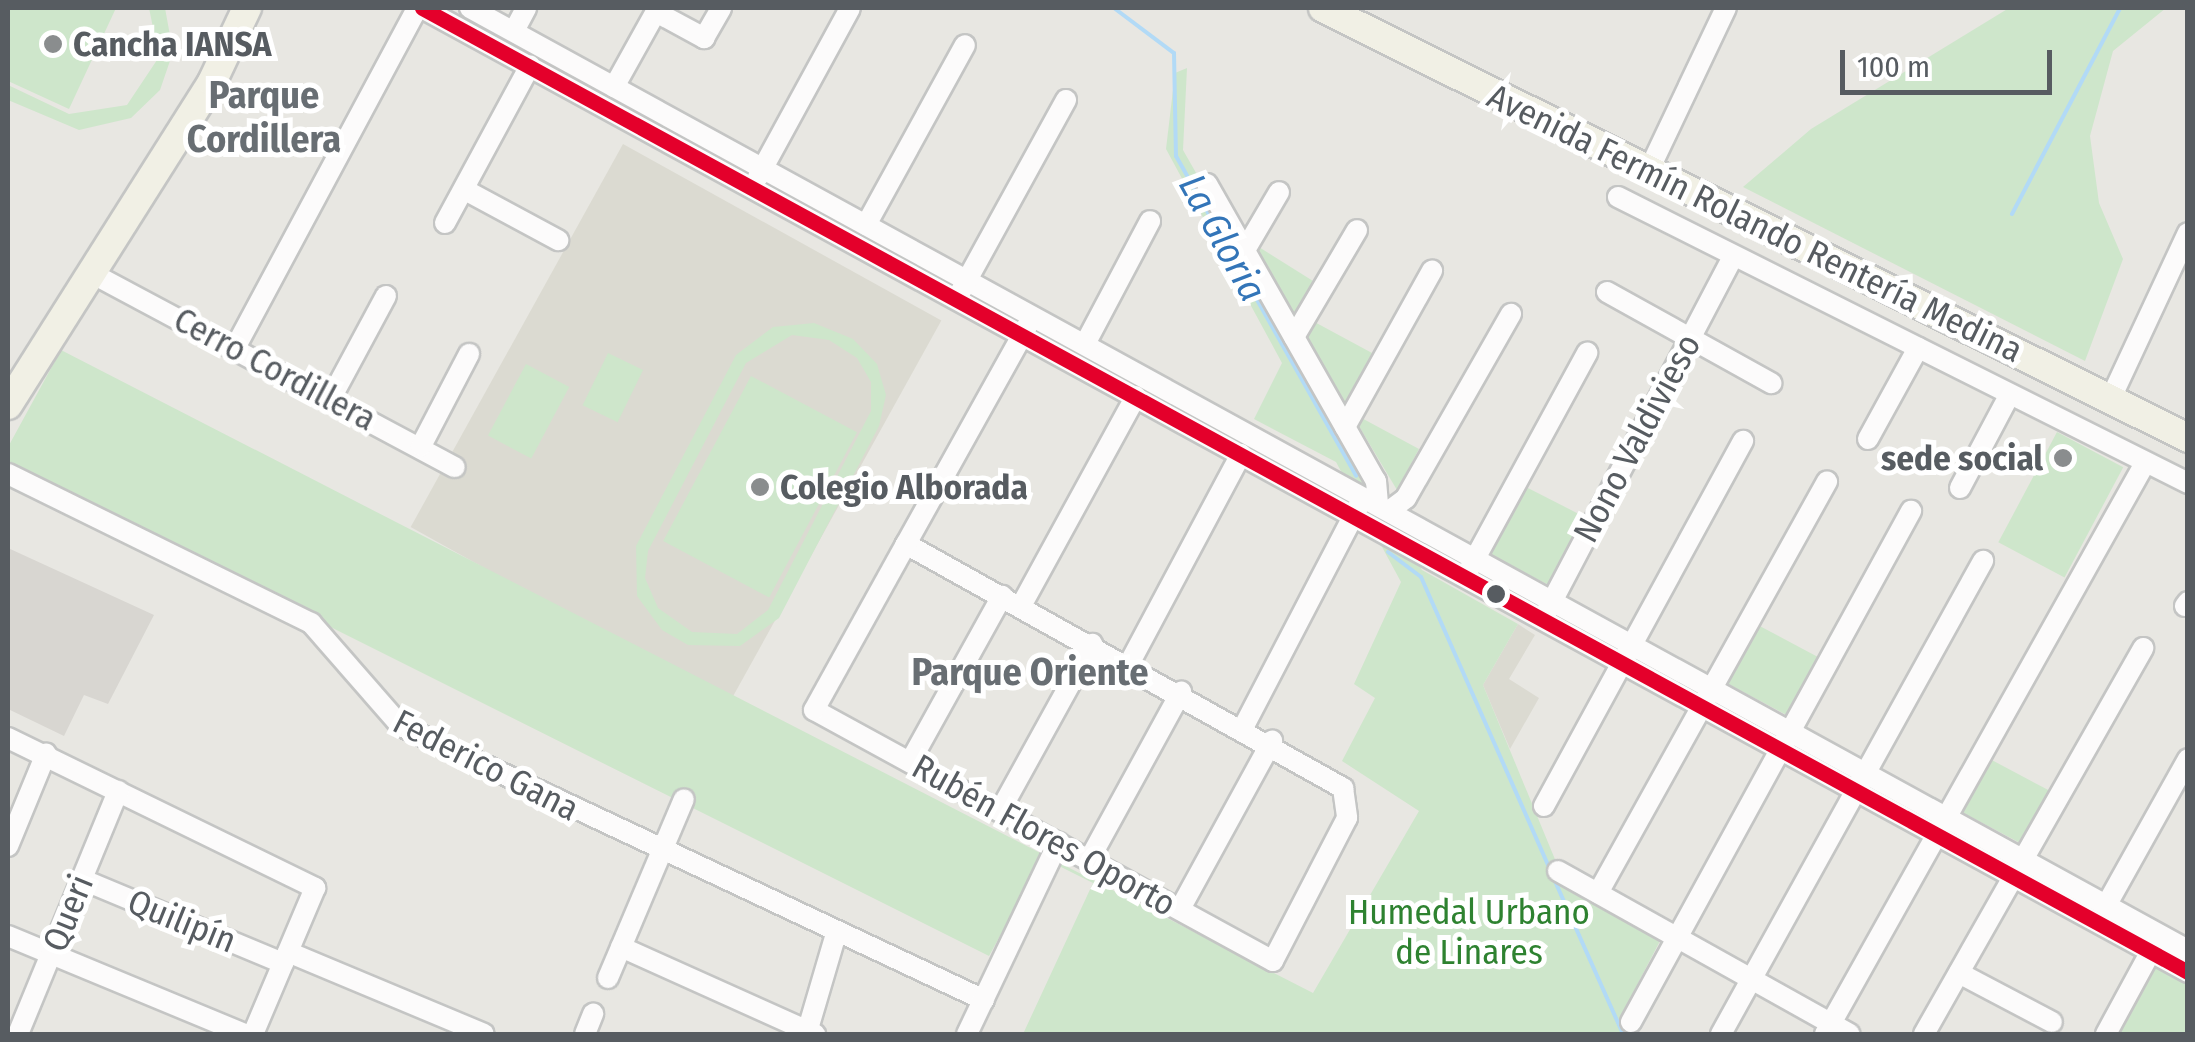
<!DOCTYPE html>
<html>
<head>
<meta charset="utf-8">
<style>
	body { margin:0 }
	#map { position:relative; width:2195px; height:1042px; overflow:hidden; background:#e8e7e2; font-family:"Fira Sans Condensed",sans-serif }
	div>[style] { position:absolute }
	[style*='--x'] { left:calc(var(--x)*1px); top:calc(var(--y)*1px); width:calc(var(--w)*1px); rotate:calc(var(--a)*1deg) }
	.industrial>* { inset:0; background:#d8d6d1 }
	.education>* { inset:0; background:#dbdad1; transform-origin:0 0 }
	.green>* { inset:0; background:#cee6cb; transform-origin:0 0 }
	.stream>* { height:4px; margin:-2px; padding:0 2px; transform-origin:2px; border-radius:2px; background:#b2daf6 }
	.roads { filter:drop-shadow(2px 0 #c4c5c4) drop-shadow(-2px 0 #c4c5c4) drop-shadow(0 2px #c4c5c4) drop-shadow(0 -2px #c4c5c4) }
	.minor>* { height:20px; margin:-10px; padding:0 10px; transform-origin:10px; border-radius:10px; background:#fcfbfb }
	.major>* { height:28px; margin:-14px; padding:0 14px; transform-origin:14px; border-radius:14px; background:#f1f0e5 }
	.bus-1>* { height:15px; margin:-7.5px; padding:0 7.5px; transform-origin:7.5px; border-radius:7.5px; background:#e4002b }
	.dots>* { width:28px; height:28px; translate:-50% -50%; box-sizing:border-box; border:5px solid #fff; border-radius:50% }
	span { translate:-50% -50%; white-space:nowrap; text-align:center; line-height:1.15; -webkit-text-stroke:10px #fff; paint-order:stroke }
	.poi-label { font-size:35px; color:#575c61; font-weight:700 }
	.left { translate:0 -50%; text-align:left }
	.right { translate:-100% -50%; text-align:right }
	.street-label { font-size:35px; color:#575c61 }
	.park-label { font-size:35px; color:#2e8230 }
	.neighbourhood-label { font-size:38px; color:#686e73; font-weight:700 }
	.water-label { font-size:38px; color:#3375b8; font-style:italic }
	.frame { position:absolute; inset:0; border:10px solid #575c61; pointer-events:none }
	.scale { position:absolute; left:1840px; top:50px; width:212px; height:45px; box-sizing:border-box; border:5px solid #575c61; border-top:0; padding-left:12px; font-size:30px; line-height:35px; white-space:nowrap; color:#575c61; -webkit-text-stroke:8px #fff; paint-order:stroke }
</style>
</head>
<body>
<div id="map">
	<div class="industrial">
		<div style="clip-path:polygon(8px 548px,154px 615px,108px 704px,84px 695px,64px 736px,8px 709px)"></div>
	</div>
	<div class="education">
		<div style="left:623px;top:144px;width:364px;height:438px;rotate:29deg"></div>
		<div style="clip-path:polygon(1518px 624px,1535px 635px,1509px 679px,1539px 698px,1510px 749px,1483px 685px)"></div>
	</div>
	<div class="green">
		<div style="clip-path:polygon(8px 8px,116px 8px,69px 109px,8px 81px)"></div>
		<div style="clip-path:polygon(149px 8px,165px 8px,173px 52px,160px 90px,131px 118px,79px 130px,8px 100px,8px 85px,69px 114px,127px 105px,159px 57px)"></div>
		<div style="clip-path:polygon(2009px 8px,2166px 8px,2113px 51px,2090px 136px,2099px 203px,2123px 259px,2085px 361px,1743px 187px,1811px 129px)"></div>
		<div style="clip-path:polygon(1187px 68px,1183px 150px,1422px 570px,1518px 624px,1483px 685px,1566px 886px,1661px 939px,1623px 1012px,1633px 1034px,1023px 1034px,1093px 883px,1043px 858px,989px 956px,8px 466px,8px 447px,61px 350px,1313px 993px,1419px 811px,1342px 761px,1375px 698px,1354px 684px,1401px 582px,1336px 462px,1254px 419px,1282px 363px,1166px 149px,1175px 73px)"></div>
		<div style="clip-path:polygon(1254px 244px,1313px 281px,1290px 321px,1251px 250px)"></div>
		<div style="clip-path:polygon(1309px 319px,1372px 353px,1345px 403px,1303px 331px)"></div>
		<div style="clip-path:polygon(evenodd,814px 323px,853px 339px,877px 364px,886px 395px,879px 426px,779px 618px,740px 646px,688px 645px,662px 630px,637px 596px,636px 546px,736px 355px,773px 327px,814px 323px,792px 335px,829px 340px,857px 358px,871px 382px,871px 411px,768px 610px,737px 634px,692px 632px,658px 608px,645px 578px,648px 551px,746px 363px,792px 335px)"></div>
		<div style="left:608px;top:353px;width:39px;height:58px;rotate:26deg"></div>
		<div style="left:526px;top:364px;width:49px;height:81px;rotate:28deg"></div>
		<div style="left:751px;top:376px;width:120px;height:187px;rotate:28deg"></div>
		<div style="clip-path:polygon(1356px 415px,1419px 449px,1397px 490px,1354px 418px)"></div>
		<div style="left:2057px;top:432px;width:75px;height:125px;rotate:28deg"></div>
		<div style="left:1520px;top:484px;width:72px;height:77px;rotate:27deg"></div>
		<div style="left:1754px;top:623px;width:74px;height:66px;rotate:28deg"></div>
		<div style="left:1988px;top:758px;width:71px;height:60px;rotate:28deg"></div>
		<div style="clip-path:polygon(2149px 963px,2187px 984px,2187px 1034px,2109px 1034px)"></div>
	</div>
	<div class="stream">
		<div style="--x:1114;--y:8;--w:75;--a:36.9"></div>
		<div style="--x:1174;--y:53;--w:103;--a:88.9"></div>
		<div style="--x:1176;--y:156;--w:367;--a:60.6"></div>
		<div style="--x:2012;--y:214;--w:233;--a:-62.3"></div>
		<div style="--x:1388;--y:552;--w:41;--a:37.1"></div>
		<div style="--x:1421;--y:577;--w:320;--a:66.2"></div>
		<div style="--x:1554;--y:879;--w:170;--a:66"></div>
	</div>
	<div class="roads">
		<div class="minor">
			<div style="--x:422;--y:8;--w:2012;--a:28.63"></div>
			<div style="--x:470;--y:8;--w:1959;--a:28.74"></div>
			<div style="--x:656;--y:12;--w:55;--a:28.4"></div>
			<div style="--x:704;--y:38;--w:34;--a:-60"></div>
			<div style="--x:514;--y:31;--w:26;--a:-62"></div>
			<div style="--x:614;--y:87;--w:90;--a:-60.9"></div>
			<div style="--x:1649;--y:170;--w:179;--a:-64.6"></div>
			<div style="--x:758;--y:177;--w:192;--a:-61.4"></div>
			<div style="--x:1207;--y:184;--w:342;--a:60.4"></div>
			<div style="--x:1376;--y:481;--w:24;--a:85"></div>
			<div style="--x:465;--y:190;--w:106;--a:28.3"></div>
			<div style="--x:1618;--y:197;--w:638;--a:26.65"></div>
			<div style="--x:445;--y:223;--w:179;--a:-61.6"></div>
			<div style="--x:866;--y:225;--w:205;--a:-61.2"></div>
			<div style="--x:1245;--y:250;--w:67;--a:-59.6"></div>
			<div style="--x:93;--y:274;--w:410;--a:28.1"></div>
			<div style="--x:961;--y:291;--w:218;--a:-61.2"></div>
			<div style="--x:1607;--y:292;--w:188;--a:29"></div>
			<div style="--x:1294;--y:337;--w:124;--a:-59.5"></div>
			<div style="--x:1085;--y:344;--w:139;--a:-62.1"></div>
			<div style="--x:235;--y:348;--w:386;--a:-61.8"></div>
			<div style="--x:330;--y:400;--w:118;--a:-61.7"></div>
			<div style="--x:2110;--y:400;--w:184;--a:-65"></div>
			<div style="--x:1345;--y:427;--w:179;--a:-60.9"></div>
			<div style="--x:1868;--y:439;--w:104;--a:-61.2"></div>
			<div style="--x:421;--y:446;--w:104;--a:-62.4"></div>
			<div style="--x:8;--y:474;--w:338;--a:26.2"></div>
			<div style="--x:311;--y:623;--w:137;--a:48.9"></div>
			<div style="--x:401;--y:726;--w:644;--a:25.17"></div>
			<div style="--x:1960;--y:488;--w:104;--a:-62"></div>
			<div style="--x:1389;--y:511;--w:21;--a:-37"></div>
			<div style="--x:1406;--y:498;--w:212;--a:-60.3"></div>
			<div style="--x:906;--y:544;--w:501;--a:29.18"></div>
			<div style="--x:1343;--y:788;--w:30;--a:82"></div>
			<div style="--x:1347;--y:818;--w:161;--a:117.4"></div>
			<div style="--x:1273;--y:961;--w:523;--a:-151.33"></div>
			<div style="--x:814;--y:710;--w:190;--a:-61"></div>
			<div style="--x:906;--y:544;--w:240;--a:-60.9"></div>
			<div style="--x:1023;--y:334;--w:9;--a:-63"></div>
			<div style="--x:1471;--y:566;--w:243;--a:-61.4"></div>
			<div style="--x:1021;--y:606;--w:239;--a:-61.3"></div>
			<div style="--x:2185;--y:606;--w:5;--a:-53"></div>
			<div style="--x:1547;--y:611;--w:398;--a:-62.3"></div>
			<div style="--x:1129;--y:664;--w:238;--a:-61.9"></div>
			<div style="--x:1244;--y:726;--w:251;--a:-62.5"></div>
			<div style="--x:8;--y:738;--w:342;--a:26"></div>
			<div style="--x:315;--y:888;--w:159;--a:113"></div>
			<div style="--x:910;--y:762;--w:190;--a:-61"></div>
			<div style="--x:1544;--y:806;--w:416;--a:-61.4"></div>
			<div style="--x:1000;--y:811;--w:191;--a:-61.1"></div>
			<div style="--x:8;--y:846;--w:100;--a:-67.6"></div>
			<div style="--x:1089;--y:860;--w:192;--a:-61.3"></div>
			<div style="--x:1558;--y:871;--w:334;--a:29.2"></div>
			<div style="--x:81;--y:879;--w:219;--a:22.6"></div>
			<div style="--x:1598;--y:893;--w:471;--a:-60.9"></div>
			<div style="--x:2107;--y:904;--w:166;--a:-60.8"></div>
			<div style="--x:1180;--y:909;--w:192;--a:-61.3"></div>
			<div style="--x:8;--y:936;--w:256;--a:22.5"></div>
			<div style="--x:621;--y:947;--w:213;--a:24.2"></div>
			<div style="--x:288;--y:952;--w:212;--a:22.7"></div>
			<div style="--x:1959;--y:973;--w:105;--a:27.8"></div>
			<div style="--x:608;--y:978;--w:194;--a:-67"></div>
			<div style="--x:1631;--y:1022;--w:583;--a:-61.28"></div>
			<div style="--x:808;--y:1029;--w:96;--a:-73.6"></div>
			<div style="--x:18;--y:1034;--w:263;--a:-67.6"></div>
			<div style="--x:585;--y:1034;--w:22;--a:-68"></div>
			<div style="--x:967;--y:1034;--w:212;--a:-64.5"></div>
			<div style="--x:1721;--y:1034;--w:541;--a:-61.02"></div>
			<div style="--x:1825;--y:1034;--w:655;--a:-60.73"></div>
			<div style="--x:1924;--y:1034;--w:444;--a:-60.4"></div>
			<div style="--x:2106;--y:1034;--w:107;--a:-61.5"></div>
		</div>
		<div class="major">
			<div style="--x:1323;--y:8;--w:966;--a:26.43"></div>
			<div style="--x:8;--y:405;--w:382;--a:-57.7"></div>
			<div style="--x:212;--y:82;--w:82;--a:-64.7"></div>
		</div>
	</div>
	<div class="bus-1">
		<div style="--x:422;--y:8;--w:2012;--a:28.63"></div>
	</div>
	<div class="dots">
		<div style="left:53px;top:44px;background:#8a8d8e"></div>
		<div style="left:2063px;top:458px;background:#8a8d8e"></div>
		<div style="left:760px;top:487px;background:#8a8d8e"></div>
		<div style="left:1496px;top:594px;background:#575c61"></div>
	</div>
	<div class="poi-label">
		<span class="left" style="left:73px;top:44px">Cancha IANSA</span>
		<span class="right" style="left:2043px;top:458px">sede social</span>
		<span class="left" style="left:780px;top:487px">Colegio Alborada</span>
	</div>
	<div class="street-label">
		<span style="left:1755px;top:223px;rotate:26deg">Avenida Fermín Rolando Rentería Medina</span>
		<span style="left:275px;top:369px;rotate:28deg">Cerro Cordillera</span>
		<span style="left:1637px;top:438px;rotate:-62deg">Nono Valdivieso</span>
		<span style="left:486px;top:765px;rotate:27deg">Federico Gana</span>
		<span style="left:1044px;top:835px;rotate:29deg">Rubén Flores Oporto</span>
		<span style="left:68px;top:913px;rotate:-68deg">Queri</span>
		<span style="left:182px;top:921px;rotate:22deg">Quilipín</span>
	</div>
	<div class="park-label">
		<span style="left:1469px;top:932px">Humedal Urbano<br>de Linares</span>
	</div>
	<div class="neighbourhood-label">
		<span style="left:264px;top:118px">Parque<br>Cordillera</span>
		<span style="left:1030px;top:673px">Parque Oriente</span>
	</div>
	<div class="water-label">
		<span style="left:1222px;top:238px;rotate:61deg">La Gloria</span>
	</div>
	<div class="frame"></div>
	<div class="scale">100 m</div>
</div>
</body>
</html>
